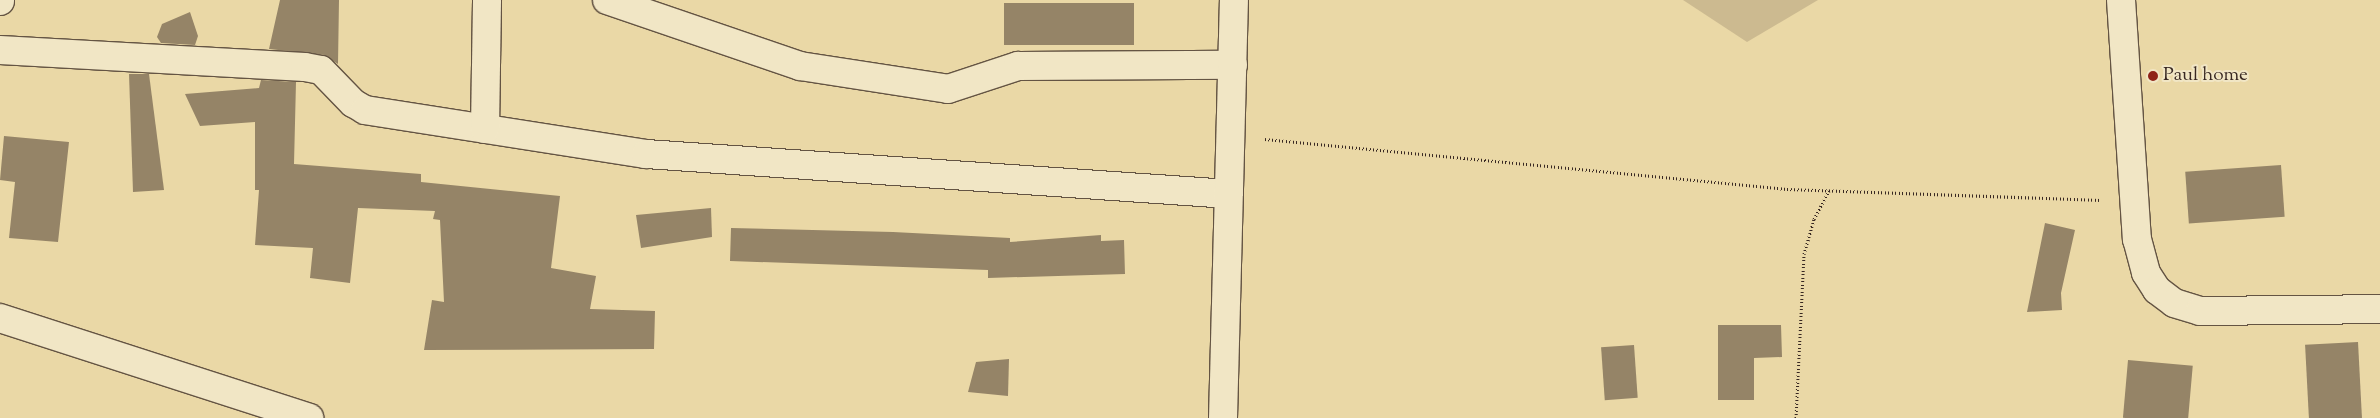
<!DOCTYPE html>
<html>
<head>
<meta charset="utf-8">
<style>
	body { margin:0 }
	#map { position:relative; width:2380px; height:418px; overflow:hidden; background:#ead8a6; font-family:"Sorts Mill Goudy",serif }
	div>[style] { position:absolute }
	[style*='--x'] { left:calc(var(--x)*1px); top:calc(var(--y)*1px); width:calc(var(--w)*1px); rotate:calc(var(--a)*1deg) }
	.green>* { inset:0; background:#ccba90 }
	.building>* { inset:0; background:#958467; transform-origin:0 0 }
	.path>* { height:3px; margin-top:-1.5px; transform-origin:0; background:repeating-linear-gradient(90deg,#382822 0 1px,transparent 0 3.5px) }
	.roads { filter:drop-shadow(1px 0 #645443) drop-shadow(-1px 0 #645443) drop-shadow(0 1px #645443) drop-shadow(0 -1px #645443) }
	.minor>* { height:28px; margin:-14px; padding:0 14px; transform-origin:14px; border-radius:14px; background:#f1e6c5 }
	.dots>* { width:14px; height:14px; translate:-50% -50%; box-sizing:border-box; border:2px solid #f1e6c5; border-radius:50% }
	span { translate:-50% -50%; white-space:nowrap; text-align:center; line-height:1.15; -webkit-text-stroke:4px #f1e6c5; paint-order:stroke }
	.poi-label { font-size:19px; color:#382822 }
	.left { translate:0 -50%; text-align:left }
</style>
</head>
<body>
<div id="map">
	<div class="green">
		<div style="clip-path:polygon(1683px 0,1818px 0,1747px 42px)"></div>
	</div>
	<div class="building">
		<div style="clip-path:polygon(280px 0,339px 0,338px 64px,324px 55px,269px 49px)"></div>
		<div style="left:1004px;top:3px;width:130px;height:42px"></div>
		<div style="clip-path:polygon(190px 12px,198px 36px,195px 45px,161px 43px,157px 37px,162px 24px)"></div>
		<div style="clip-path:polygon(129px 74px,149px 74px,164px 190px,133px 192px)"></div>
		<div style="clip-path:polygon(261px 80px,296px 82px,294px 164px,421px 174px,421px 182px,560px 196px,551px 268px,596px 276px,590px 309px,655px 311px,654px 349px,424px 350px,432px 300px,444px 302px,440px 220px,433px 219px,435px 211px,358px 208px,350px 283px,310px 278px,313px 248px,255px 245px,259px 190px,255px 190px,255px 122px,200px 126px,185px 94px,259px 88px)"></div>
		<div style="clip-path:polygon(4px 136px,69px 142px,58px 242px,9px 238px,15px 182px,0 180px)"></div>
		<div style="left:2281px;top:165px;width:52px;height:96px;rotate:86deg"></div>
		<div style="clip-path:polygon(711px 208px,712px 237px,641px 248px,636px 215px)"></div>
		<div style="clip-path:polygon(2045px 223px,2075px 230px,2061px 293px,2062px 310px,2027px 312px)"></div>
		<div style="clip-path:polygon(731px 228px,893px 232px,1010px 238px,1010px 242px,1101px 235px,1101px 241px,1124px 240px,1125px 274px,988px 278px,988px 270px,730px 261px)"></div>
		<div style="clip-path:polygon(1718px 325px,1781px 325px,1782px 357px,1754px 358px,1754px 400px,1718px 400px)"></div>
		<div style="left:2358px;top:342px;width:76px;height:53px;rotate:87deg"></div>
		<div style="left:1634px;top:345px;width:53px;height:33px;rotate:86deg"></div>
		<div style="clip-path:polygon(1009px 359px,1008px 396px,968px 392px,976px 362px)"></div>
		<div style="left:2128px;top:360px;width:65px;height:58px;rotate:5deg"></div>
	</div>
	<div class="path">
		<div style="--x:1265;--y:139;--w:524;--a:5.47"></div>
		<div style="--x:1787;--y:189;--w:314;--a:2"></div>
		<div style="--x:1796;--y:418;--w:164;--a:-87.2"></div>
		<div style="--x:1804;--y:254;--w:36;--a:-74"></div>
		<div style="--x:1814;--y:219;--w:32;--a:-62"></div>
	</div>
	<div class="roads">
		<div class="minor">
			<div style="--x:607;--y:0;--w:204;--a:18.9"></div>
			<div style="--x:800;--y:66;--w:150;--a:8.8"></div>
			<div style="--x:948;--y:89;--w:74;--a:-18.2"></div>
			<div style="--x:1018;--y:66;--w:215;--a:-0.3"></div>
			<div style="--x:2121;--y:0;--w:240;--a:86.2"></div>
			<div style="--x:2137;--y:239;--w:35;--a:75"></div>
			<div style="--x:2146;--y:273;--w:20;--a:57"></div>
			<div style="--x:2157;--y:290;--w:21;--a:37"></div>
			<div style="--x:2174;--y:303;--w:27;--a:17"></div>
			<div style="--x:2200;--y:311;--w:180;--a:-0.6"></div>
			<div style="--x:0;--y:1;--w:1;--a:-90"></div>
			<div style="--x:0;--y:50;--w:305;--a:3.2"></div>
			<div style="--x:305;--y:67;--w:16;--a:11"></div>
			<div style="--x:321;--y:70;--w:46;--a:45.9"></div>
			<div style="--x:353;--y:103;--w:14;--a:30"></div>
			<div style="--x:365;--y:110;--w:284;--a:8.9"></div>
			<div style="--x:646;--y:154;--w:584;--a:3.92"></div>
			<div style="--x:485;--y:129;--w:129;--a:-89.1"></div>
			<div style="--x:0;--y:318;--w:325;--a:17.9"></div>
			<div style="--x:1223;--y:418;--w:418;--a:-88.5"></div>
		</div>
	</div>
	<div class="dots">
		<div style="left:2153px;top:76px;background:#8f2418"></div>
	</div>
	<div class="poi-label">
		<span class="left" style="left:2163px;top:76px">Paul home</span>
	</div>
</div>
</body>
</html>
